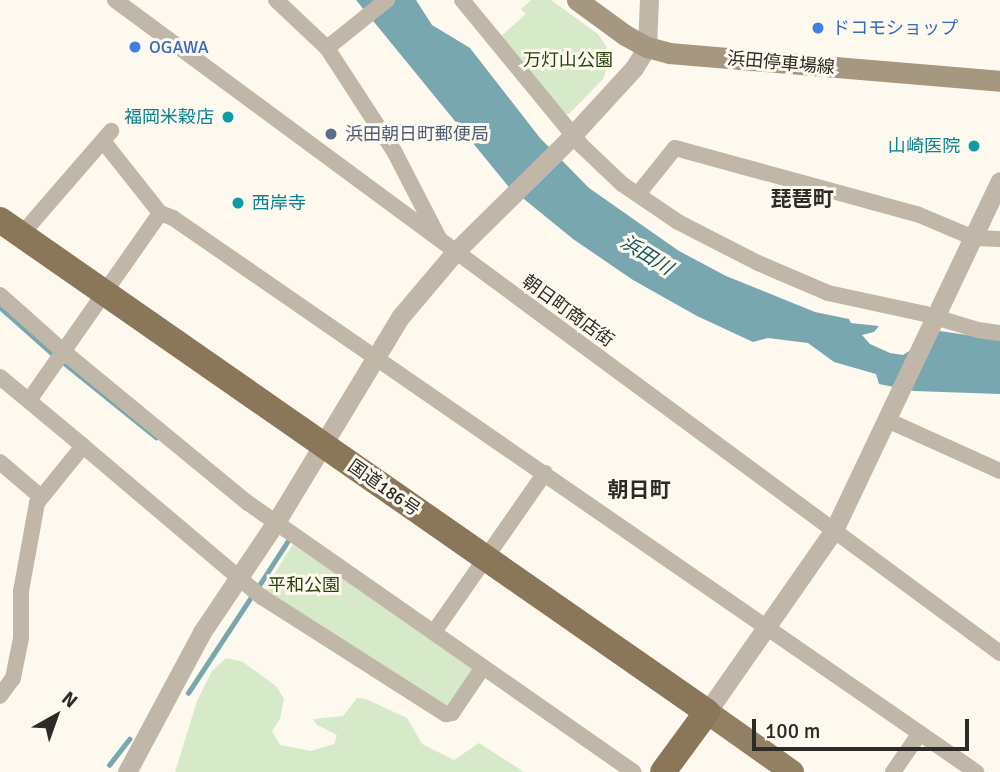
<!DOCTYPE html>
<html>
<head>
<meta charset="utf-8">
<style>
	body { margin:0 }
	#map { position:relative; width:1000px; height:772px; overflow:hidden; background:#fdf9ef; font-family:Signika,"Noto Sans JP",sans-serif }
	div>[style] { position:absolute }
	[style*='--x'] { left:calc(var(--x)*1px); top:calc(var(--y)*1px); width:calc(var(--w)*1px); rotate:calc(var(--a)*1deg) }
	.green>* { inset:0; background:#d6e9c8 }
	.water>* { inset:0; background:#78a7b0 }
	.stream>* { height:4.5px; margin:-2.25px; padding:0 2.25px; transform-origin:2.25px; border-radius:2.25px; background:#78a7b0 }
	.minor>* { height:16px; margin:-8px; padding:0 8px; transform-origin:8px; border-radius:8px; background:#c1b7a9 }
	.tertiary>* { height:19px; margin:-9.5px; padding:0 9.5px; transform-origin:9.5px; border-radius:9.5px; background:#c1b7a9 }
	.secondary>* { height:21px; margin:-10.5px; padding:0 10.5px; transform-origin:10.5px; border-radius:10.5px; background:#a69781 }
	.primary>* { height:24px; margin:-12px; padding:0 12px; transform-origin:12px; border-radius:12px; background:#928065 }
	.trunk>* { height:26px; margin:-13px; padding:0 13px; transform-origin:13px; border-radius:13px; background:#8a7659 }
	.dots>* { width:19px; height:19px; translate:-50% -50%; box-sizing:border-box; border:4px solid #fdf9ef; border-radius:50% }
	span { translate:-50% -50%; white-space:nowrap; text-align:center; line-height:1.15; -webkit-text-stroke:6px #fdf9ef; paint-order:stroke }
	.shop-label { font-size:18px; color:#366cbe }
	.left { translate:0 -50%; text-align:left }
	.park-label { font-size:18px; color:#29420e }
	.street-label { font-size:18px; color:#2c2b27 }
	.culture-label { font-size:18px; color:#0d838f }
	.right { translate:-100% -50%; text-align:right }
	.service-label { font-size:18px; color:#4e5e75 }
	.water-label { font-size:19px; color:#0f535e; font-style:italic }
	.quarter-label { font-size:21px; color:#2c2b27; font-weight:700 }
	.north { position:absolute; left:21px; top:681px; width:70px; height:70px; -webkit-text-stroke:5px #fdf9ef; paint-order:stroke; rotate:40deg; font-size:19px; font-weight:700; line-height:28px; text-align:center; color:#2c2b27 }
	.north::after { content:''; display:block; margin:auto; width:24px; height:32px; background:#2c2b27; clip-path:polygon(50% 0,100% 100%,50% 72%,0 100%) }
	.scale { position:absolute; left:752px; top:719px; width:217px; height:32px; box-sizing:border-box; border:4px solid #2c2b27; border-top:0; padding-left:9px; font-size:21px; line-height:24px; white-space:nowrap; color:#2c2b27; -webkit-text-stroke:5px #fdf9ef; paint-order:stroke }
</style>
</head>
<body>
<div id="map">
	<div class="green">
		<div style="clip-path:polygon(531px 0,551px 0,598px 34px,606px 46px,608px 55px,604px 78px,569px 114px,564px 114px,500px 37px,526px 14px,521px 9px)"></div>
		<div style="clip-path:polygon(293px 544px,472px 667px,472px 674px,451px 707px,444px 708px,263px 592px)"></div>
		<div style="clip-path:polygon(226px 658px,243px 662px,276px 686px,284px 699px,280px 719px,272px 731px,280px 745px,311px 751px,334px 744px,337px 735px,317px 725px,313px 719px,343px 716px,357px 698px,366px 699px,407px 718px,422px 744px,454px 760px,479px 743px,524px 772px,175px 772px,197px 701px,212px 671px)"></div>
	</div>
	<div class="water">
		<div style="clip-path:polygon(356px 0,416px 0,432px 25px,470px 48px,540px 138px,589px 188px,679px 251px,726px 276px,815px 312px,849px 319px,851px 323px,879px 326px,874px 332px,862px 335px,870px 344px,890px 353px,903px 355px,940px 331px,1000px 340px,1000px 394px,914px 391px,879px 384px,876px 374px,834px 362px,808px 343px,768px 338px,753px 342px,697px 316px,633px 280px,573px 239px,508px 186px)"></div>
	</div>
	<div class="stream">
		<div style="--x:0;--y:307;--w:74;--a:41.7"></div>
		<div style="--x:62;--y:361;--w:121;--a:39"></div>
		<div style="--x:258;--y:587;--w:57;--a:-57.1"></div>
		<div style="--x:188;--y:693;--w:118;--a:-56.7"></div>
		<div style="--x:109;--y:765;--w:33;--a:-52"></div>
	</div>
	<div class="minor">
		<div style="--x:115;--y:0;--w:1100;--a:36.42"></div>
		<div style="--x:276;--y:0;--w:70;--a:43.3"></div>
		<div style="--x:327;--y:48;--w:123;--a:57"></div>
		<div style="--x:394;--y:151;--w:98;--a:62.7"></div>
		<div style="--x:462;--y:0;--w:188;--a:50.6"></div>
		<div style="--x:581;--y:145;--w:57;--a:43.6"></div>
		<div style="--x:622;--y:184;--w:68;--a:34.2"></div>
		<div style="--x:678;--y:222;--w:90;--a:27.1"></div>
		<div style="--x:758;--y:263;--w:76;--a:23.2"></div>
		<div style="--x:828;--y:293;--w:99;--a:12.2"></div>
		<div style="--x:925;--y:314;--w:55;--a:16.8"></div>
		<div style="--x:978;--y:330;--w:22;--a:8"></div>
		<div style="--x:327;--y:48;--w:77;--a:-38.7"></div>
		<div style="--x:103;--y:141;--w:92;--a:51.6"></div>
		<div style="--x:638;--y:194;--w:59;--a:-51.2"></div>
		<div style="--x:675;--y:148;--w:251;--a:15.3"></div>
		<div style="--x:917;--y:214;--w:62;--a:22.8"></div>
		<div style="--x:974;--y:238;--w:26;--a:2"></div>
		<div style="--x:21;--y:235;--w:138;--a:-49.1"></div>
		<div style="--x:0;--y:295;--w:86;--a:41.7"></div>
		<div style="--x:64;--y:352;--w:238;--a:39.4"></div>
		<div style="--x:248;--y:503;--w:470;--a:34.9"></div>
		<div style="--x:0;--y:377;--w:108;--a:39.7"></div>
		<div style="--x:83;--y:446;--w:73;--a:128.9"></div>
		<div style="--x:37;--y:503;--w:89;--a:100.3"></div>
		<div style="--x:21;--y:591;--w:47;--a:90"></div>
		<div style="--x:21;--y:638;--w:41;--a:101.3"></div>
		<div style="--x:13;--y:678;--w:22;--a:126"></div>
		<div style="--x:30;--y:399;--w:227;--a:-55"></div>
		<div style="--x:160;--y:213;--w:14;--a:21"></div>
		<div style="--x:173;--y:218;--w:976;--a:34.6"></div>
		<div style="--x:887;--y:420;--w:124;--a:24.3"></div>
		<div style="--x:83;--y:446;--w:234;--a:40.2"></div>
		<div style="--x:262;--y:597;--w:218;--a:32.5"></div>
		<div style="--x:446;--y:714;--w:6;--a:-9"></div>
		<div style="--x:452;--y:713;--w:55;--a:-56"></div>
		<div style="--x:0;--y:462;--w:54;--a:40.5"></div>
		<div style="--x:434;--y:632;--w:194;--a:-55.1"></div>
		<div style="--x:893;--y:772;--w:47;--a:-55.3"></div>
	</div>
	<div class="tertiary">
		<div style="--x:707;--y:712;--w:222;--a:-55.1"></div>
		<div style="--x:834;--y:530;--w:386;--a:-64.6"></div>
		<div style="--x:127;--y:772;--w:159;--a:-61.8"></div>
		<div style="--x:202;--y:632;--w:133;--a:-56.1"></div>
		<div style="--x:276;--y:522;--w:241;--a:-58.8"></div>
		<div style="--x:401;--y:316;--w:84;--a:-49.8"></div>
		<div style="--x:455;--y:252;--w:159;--a:-44.7"></div>
		<div style="--x:568;--y:140;--w:98;--a:-47.5"></div>
		<div style="--x:634;--y:68;--w:25;--a:-58"></div>
		<div style="--x:647;--y:47;--w:47;--a:-87.6"></div>
	</div>
	<div class="secondary">
		<div style="--x:577;--y:0;--w:59;--a:36.1"></div>
		<div style="--x:625;--y:35;--w:25;--a:29"></div>
		<div style="--x:647;--y:47;--w:23;--a:15"></div>
		<div style="--x:669;--y:53;--w:332;--a:4.8"></div>
	</div>
	<div class="primary">
		<div style="--x:707;--y:712;--w:104;--a:35.2"></div>
	</div>
	<div class="trunk">
		<div style="--x:0;--y:220;--w:861;--a:34.83"></div>
		<div style="--x:707;--y:712;--w:74;--a:126.3"></div>
	</div>
	<div class="dots">
		<div style="left:818px;top:28px;background:#3f7fe0"></div>
		<div style="left:135px;top:47px;background:#3f7fe0"></div>
		<div style="left:228px;top:117px;background:#0f9aa8"></div>
		<div style="left:331px;top:134px;background:#5c6f8a"></div>
		<div style="left:974px;top:146px;background:#0f9aa8"></div>
		<div style="left:238px;top:203px;background:#0f9aa8"></div>
	</div>
	<div class="shop-label">
		<span class="left" style="left:832px;top:28px">ドコモショップ</span>
		<span class="left" style="left:149px;top:47px">OGAWA</span>
	</div>
	<div class="park-label">
		<span style="left:568px;top:60px">万灯山公園</span>
		<span style="left:304px;top:585px">平和公園</span>
	</div>
	<div class="street-label">
		<span style="left:781px;top:63px;rotate:5deg">浜田停車場線</span>
		<span style="left:568px;top:311px;rotate:36deg">朝日町商店街</span>
		<span style="left:384px;top:488px;rotate:35deg">国道186号</span>
	</div>
	<div class="culture-label">
		<span class="right" style="left:214px;top:117px">福岡米穀店</span>
		<span class="right" style="left:960px;top:146px">山崎医院</span>
		<span class="left" style="left:252px;top:203px">西岸寺</span>
	</div>
	<div class="service-label">
		<span class="left" style="left:345px;top:134px">浜田朝日町郵便局</span>
	</div>
	<div class="water-label">
		<span style="left:646px;top:256px;rotate:32deg">浜田川</span>
	</div>
	<div class="quarter-label">
		<span style="left:802px;top:199px">琵琶町</span>
		<span style="left:639px;top:490px">朝日町</span>
	</div>
	<div class="north">N</div>
	<div class="scale">100 m</div>
</div>
</body>
</html>
